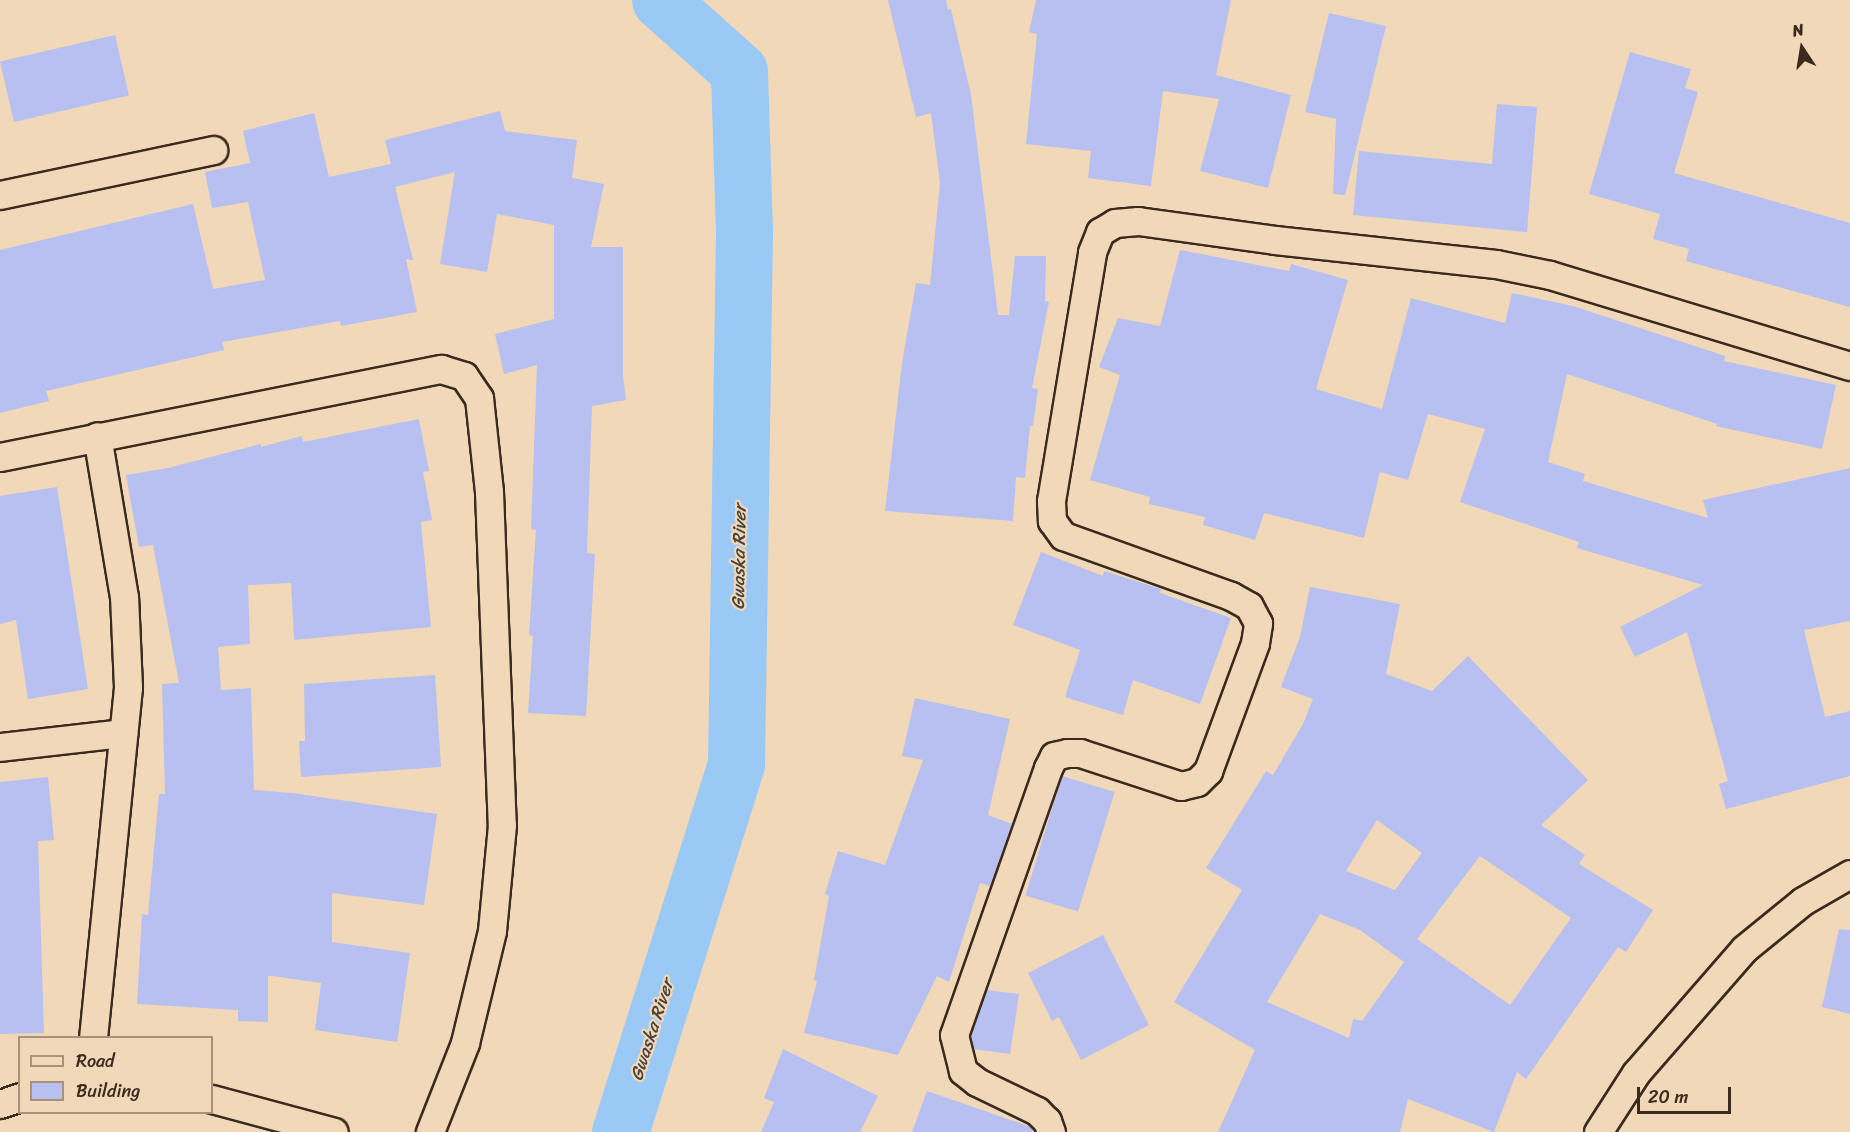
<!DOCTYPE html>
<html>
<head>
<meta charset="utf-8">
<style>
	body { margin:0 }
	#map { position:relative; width:1850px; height:1132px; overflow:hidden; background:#f0d8b8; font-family:Sriracha,sans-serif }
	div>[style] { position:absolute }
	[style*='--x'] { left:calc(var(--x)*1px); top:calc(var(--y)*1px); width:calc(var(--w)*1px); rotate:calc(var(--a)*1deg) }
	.river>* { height:57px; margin:-28.5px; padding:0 28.5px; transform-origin:28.5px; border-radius:28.5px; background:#9ac9f5 }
	.building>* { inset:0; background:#b7c0f1; transform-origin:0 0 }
	.roads { filter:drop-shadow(2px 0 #3b2a1e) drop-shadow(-2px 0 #3b2a1e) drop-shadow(0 2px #3b2a1e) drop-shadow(0 -2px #3b2a1e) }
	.street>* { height:27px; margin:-13.5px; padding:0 13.5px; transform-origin:13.5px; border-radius:13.5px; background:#f0d8b8 }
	span { translate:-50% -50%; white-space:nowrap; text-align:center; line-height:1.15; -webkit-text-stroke:4.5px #f0d8b8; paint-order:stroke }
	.water-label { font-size:18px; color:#49423e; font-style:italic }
	.legend { position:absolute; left:18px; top:1036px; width:195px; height:78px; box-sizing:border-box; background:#f0d8b8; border:2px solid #a8927a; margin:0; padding:8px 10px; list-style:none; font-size:18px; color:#3b2a1e }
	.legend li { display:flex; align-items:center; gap:12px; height:30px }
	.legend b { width:30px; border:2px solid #a8927a }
	.north { position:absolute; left:1772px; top:18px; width:60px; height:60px; -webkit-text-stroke:4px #f0d8b8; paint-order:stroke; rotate:348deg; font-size:16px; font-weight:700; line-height:24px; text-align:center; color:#3b2a1e }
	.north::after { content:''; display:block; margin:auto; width:21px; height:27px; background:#3b2a1e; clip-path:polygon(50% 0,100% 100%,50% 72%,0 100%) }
	.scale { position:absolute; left:1637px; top:1087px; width:94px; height:27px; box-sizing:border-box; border:3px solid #3b2a1e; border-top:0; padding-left:8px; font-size:18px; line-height:21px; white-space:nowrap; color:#3b2a1e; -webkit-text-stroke:4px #f0d8b8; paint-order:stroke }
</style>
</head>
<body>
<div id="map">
	<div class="river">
		<div style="--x:620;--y:1132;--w:386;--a:-72.5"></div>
		<div style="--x:736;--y:764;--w:532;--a:-89.14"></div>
		<div style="--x:744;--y:232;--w:161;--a:-91.8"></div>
		<div style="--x:739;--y:71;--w:106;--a:-138.1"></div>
	</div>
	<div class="building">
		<div style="clip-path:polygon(888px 0,946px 0,948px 10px,951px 9px,971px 95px,998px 315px,1009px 315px,1015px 256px,1046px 256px,1045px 301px,1049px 302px,1032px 388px,1038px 389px,1033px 426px,1030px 426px,1025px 478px,1016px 477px,1013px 521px,885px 511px,902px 363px,916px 283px,930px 285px,940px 183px,931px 113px,916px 117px)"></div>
		<div style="clip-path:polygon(1036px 0,1231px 0,1216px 75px,1291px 95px,1268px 188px,1200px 171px,1219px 99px,1163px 91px,1151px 186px,1088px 178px,1091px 151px,1026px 144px,1037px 34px,1029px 32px)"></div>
		<div style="clip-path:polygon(1329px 13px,1386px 26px,1345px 195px,1333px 194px,1336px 119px,1305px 112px)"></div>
		<div style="left:115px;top:35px;width:62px;height:118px;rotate:77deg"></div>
		<div style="clip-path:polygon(1630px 52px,1691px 69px,1685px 88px,1698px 92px,1674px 173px,1850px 223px,1850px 307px,1686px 261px,1689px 249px,1653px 239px,1660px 214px,1589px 194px)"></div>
		<div style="clip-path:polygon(1497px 104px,1537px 107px,1527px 232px,1353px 215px,1359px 151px,1492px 164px)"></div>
		<div style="clip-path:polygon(500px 111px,505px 131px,577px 140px,572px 178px,604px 184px,591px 247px,623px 247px,623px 376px,626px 400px,592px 406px,587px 553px,595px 554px,586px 716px,528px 713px,533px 636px,529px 635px,536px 530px,531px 529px,537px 365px,504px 374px,495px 334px,554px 319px,554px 225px,497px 214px,487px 272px,440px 264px,455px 172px,395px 187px,413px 260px,406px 259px,417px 312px,341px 326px,340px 321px,222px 342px,224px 350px,46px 391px,49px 401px,0 413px,0 250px,193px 204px,213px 289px,265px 280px,248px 202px,212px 208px,205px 172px,250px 163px,243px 131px,314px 113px,329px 177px,391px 164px,385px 140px)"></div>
		<div style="clip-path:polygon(1180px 250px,1289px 271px,1291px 264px,1348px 280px,1316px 389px,1382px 409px,1411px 298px,1505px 323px,1512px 293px,1573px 306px,1725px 356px,1724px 361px,1836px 385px,1822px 449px,1716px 426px,1717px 424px,1567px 374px,1548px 462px,1585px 474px,1583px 481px,1708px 518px,1703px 500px,1850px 468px,1850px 621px,1804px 630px,1825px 717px,1850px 711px,1850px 776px,1726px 809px,1719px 784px,1728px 781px,1687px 632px,1635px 657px,1620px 627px,1703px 585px,1577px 548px,1579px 542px,1460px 502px,1485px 429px,1428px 414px,1408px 480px,1380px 472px,1364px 538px,1264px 513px,1255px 540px,1203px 525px,1205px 517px,1149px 504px,1150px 497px,1090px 480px,1120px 375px,1099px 367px,1118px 318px,1160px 326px)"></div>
		<div style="clip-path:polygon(419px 419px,429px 471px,423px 472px,432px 520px,421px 522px,431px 627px,294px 640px,291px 583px,248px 585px,250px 644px,218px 647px,221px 690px,251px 688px,254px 790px,292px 793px,437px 814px,424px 905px,332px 893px,332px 942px,410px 953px,397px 1042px,315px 1030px,321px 983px,273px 976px,268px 976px,268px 1022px,238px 1021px,238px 1010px,137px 1004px,142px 914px,148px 915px,159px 794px,165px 794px,162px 684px,179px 683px,153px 545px,139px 547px,126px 475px,168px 468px,261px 444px,261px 447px,302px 436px,303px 442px)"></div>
		<div style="clip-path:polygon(57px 487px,88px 689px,28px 699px,16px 620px,0 624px,0 496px)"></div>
		<div style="clip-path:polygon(1041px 552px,1103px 576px,1104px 571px,1161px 589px,1160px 593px,1231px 618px,1200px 704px,1133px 680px,1123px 715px,1065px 697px,1080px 650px,1013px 625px)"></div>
		<div style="clip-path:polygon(evenodd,1310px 587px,1400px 604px,1386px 674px,1432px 691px,1468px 656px,1588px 780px,1541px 825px,1585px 855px,1579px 864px,1653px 910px,1626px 952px,1618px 947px,1526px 1079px,1517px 1072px,1494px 1132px,1408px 1099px,1400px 1132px,1218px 1132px,1255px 1050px,1174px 1002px,1242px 890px,1206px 868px,1266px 771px,1273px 775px,1303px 724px,1313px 699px,1281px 687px,1300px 637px,1310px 587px,1377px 820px,1422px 853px,1395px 890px,1346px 871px,1377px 820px,1310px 587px,1480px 856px,1571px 918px,1510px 1005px,1417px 939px,1480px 856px,1310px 587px,1320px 914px,1360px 930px,1404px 962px,1362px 1021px,1353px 1019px,1349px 1038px,1267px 1002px,1320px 914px)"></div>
		<div style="clip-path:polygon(435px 675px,441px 767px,301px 777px,299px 741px,305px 741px,304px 684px)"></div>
		<div style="clip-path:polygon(915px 698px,1010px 719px,988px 815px,1012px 824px,990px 886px,980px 883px,949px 982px,937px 976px,898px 1055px,804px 1033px,817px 981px,814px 980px,829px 896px,825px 894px,838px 851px,885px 865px,923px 760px,902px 756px)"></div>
		<div style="left:1062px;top:776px;width:55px;height:125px;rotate:17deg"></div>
		<div style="clip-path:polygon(48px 777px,54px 840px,38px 841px,44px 1033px,0 1034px,0 782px)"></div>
		<div style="clip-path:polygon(1839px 929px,1850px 930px,1850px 1014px,1822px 1007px)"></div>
		<div style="clip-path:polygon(1103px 935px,1149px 1025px,1081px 1060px,1059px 1017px,1052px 1021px,1028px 973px)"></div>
		<div style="clip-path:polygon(987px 990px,1019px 994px,1010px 1054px,974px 1049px,970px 1036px)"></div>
		<div style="clip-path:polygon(783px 1049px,878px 1096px,860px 1132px,761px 1132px,774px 1102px,764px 1098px)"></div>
		<div style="clip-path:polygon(927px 1091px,1031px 1127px,1033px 1132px,912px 1132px)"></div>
	</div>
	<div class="roads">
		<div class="street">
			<div style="--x:0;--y:195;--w:218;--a:-11.9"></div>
			<div style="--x:0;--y:457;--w:450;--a:-11.3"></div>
			<div style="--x:441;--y:369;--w:24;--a:17"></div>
			<div style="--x:464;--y:376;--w:27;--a:56"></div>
			<div style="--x:479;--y:398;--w:95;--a:83.9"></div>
			<div style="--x:489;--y:492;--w:333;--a:87.8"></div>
			<div style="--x:502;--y:825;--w:106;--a:95.4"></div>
			<div style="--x:492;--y:931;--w:115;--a:103.6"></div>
			<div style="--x:465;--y:1043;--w:96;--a:111.5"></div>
			<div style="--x:0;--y:747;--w:124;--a:-6.5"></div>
			<div style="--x:93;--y:1038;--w:353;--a:-84.3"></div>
			<div style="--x:128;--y:687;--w:90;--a:-92.5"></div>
			<div style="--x:124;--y:597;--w:163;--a:-99.5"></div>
			<div style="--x:212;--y:1099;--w:126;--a:15.1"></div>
			<div style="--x:0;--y:1104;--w:21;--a:-19"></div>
			<div style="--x:1051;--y:1132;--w:12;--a:-110"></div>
			<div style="--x:1047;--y:1121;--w:14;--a:-135"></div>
			<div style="--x:1037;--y:1111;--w:67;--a:-154.2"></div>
			<div style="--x:977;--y:1082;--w:18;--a:-142"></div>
			<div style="--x:963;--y:1071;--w:37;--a:-104"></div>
			<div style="--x:954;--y:1035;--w:283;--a:-70.6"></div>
			<div style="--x:1048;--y:768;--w:13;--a:-63"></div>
			<div style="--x:1054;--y:756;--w:13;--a:-13"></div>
			<div style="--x:1067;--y:753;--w:13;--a:0"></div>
			<div style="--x:1080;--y:753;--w:106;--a:18.1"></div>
			<div style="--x:1181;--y:786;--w:16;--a:-14"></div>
			<div style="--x:1197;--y:782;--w:16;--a:-45"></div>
			<div style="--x:1208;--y:771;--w:136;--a:-69.8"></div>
			<div style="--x:1255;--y:643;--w:20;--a:-81"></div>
			<div style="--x:1258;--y:623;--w:19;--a:-118"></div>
			<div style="--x:1249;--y:606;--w:21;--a:-151"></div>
			<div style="--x:1231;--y:596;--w:178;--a:-160.3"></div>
			<div style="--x:1063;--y:536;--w:19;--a:-126"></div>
			<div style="--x:1052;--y:521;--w:20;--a:-93"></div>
			<div style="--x:1051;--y:501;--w:252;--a:-80.6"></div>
			<div style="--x:1092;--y:252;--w:22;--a:-68"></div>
			<div style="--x:1100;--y:232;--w:17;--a:-31"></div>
			<div style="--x:1115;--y:223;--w:23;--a:-5"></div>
			<div style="--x:1138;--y:221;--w:138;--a:7.9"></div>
			<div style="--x:1275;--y:240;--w:222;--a:6.2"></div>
			<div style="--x:1496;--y:264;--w:55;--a:11.5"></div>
			<div style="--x:1550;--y:275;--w:313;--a:16.9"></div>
			<div style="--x:1598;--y:1132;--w:70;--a:-57.2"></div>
			<div style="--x:1636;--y:1073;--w:164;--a:-48.9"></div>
			<div style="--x:1744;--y:949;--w:76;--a:-39.1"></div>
			<div style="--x:1803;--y:901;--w:54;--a:-29.9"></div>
		</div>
	</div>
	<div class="water-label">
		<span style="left:739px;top:557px;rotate:-89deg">Gwaska River</span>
		<span style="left:652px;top:1030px;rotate:-72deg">Gwaska River</span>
	</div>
	<ul class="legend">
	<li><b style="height:8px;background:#f0d8b8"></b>Road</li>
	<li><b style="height:16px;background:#b7c0f1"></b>Building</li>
	</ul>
	<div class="north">N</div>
	<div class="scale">20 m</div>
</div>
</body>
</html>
